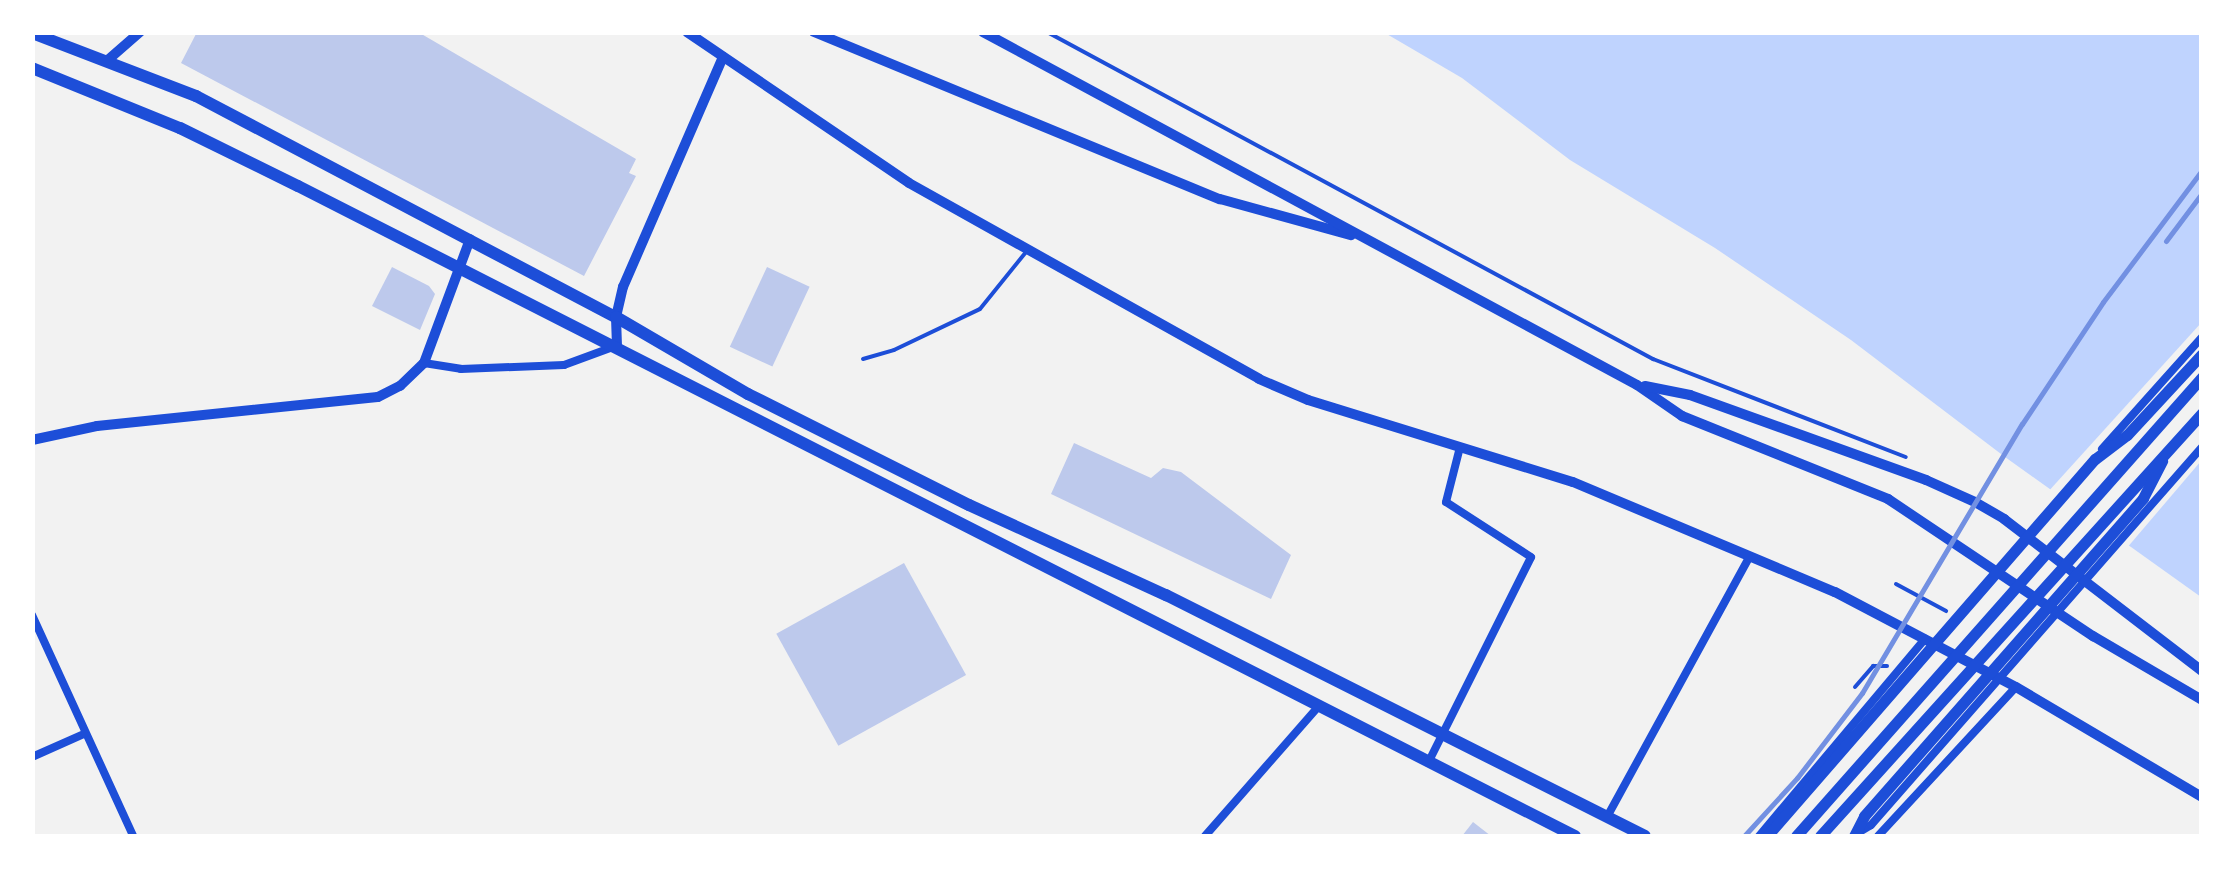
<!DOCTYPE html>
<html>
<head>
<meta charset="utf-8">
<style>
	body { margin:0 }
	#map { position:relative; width:2234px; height:869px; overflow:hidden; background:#f2f2f2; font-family:"Roboto Condensed",sans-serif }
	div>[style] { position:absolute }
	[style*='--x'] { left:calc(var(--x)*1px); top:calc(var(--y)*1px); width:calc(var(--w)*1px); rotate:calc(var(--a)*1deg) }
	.water>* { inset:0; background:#bfd3fe }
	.pier>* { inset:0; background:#f2f2f2 }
	.building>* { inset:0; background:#bdc9ec; transform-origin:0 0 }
	.path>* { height:4px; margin:-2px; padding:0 2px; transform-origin:2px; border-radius:2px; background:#1d4ed8 }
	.service>* { height:4px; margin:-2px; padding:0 2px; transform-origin:2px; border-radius:2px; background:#1d4ed8 }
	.minor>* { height:8px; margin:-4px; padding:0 4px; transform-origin:4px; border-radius:4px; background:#1d4ed8 }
	.tertiary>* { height:10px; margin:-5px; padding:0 5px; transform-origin:5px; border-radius:5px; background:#1d4ed8 }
	.secondary>* { height:11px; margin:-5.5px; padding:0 5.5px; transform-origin:5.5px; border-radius:5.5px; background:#1d4ed8 }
	.primary>* { height:12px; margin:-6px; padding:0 6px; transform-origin:6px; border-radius:6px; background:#1d4ed8 }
	.rail>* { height:5px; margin:-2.5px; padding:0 2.5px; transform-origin:2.5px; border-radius:2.5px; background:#7290e2 }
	span { translate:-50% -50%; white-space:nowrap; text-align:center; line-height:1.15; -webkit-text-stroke:8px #fff; paint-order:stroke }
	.frame { position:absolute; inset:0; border:35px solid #fff; pointer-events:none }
</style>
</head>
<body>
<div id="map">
	<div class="water">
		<div style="clip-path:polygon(1385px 33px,2201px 33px,2201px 597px,2005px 457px,1851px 340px,1715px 248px,1570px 160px,1462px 78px)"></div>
	</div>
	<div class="pier">
		<div style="clip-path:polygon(2201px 323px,2201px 461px,2126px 549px,2047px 493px)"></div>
	</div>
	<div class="building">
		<div style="clip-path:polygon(197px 32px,418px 32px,636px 159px,629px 173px,636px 176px,584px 276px,181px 63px)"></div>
		<div style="clip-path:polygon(392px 267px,429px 286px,435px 294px,420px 330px,372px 306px)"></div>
		<div style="left:767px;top:267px;width:47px;height:88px;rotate:25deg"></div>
		<div style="clip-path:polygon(1074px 443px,1151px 478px,1163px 468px,1181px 472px,1291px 555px,1271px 599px,1051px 494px)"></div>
		<div style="left:904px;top:563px;width:128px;height:146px;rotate:61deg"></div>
		<div style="clip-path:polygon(1473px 822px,1491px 836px,1462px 836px)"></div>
	</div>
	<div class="path">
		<div style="--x:1047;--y:32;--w:689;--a:28.35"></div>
		<div style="--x:1653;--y:359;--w:271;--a:21.2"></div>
		<div style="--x:1896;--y:584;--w:57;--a:28.4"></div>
		<div style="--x:1855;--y:687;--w:28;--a:-49"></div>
		<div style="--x:1873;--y:666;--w:14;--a:0"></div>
	</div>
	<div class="service">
		<div style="--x:863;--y:359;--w:32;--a:-16"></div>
		<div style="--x:894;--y:350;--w:95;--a:-25.5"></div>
		<div style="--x:980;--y:309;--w:73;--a:-51.1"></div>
	</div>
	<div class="minor">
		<div style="--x:424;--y:363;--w:37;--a:9"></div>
		<div style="--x:461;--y:369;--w:103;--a:-2.2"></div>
		<div style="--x:564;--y:365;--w:55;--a:-20.1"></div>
		<div style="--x:2102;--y:449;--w:150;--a:-48.2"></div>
		<div style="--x:32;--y:615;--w:243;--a:65.4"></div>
		<div style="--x:32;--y:757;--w:57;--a:-23.9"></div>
		<div style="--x:1428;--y:763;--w:230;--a:-63.4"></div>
		<div style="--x:1531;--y:557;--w:101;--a:-147.1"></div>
		<div style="--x:1446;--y:502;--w:57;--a:-75.7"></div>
		<div style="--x:1607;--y:817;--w:295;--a:-61.3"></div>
		<div style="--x:1856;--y:834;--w:17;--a:-31"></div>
		<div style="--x:1871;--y:825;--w:502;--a:-48.79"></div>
		<div style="--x:1205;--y:836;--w:171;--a:-48.8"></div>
		<div style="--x:1759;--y:836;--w:258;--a:-49.9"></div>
		<div style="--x:1878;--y:836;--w:203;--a:-47.2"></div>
	</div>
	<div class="tertiary">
		<div style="--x:687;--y:32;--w:268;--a:34.2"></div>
		<div style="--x:909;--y:183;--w:401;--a:29.2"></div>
		<div style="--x:1259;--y:379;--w:53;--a:23.2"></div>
		<div style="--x:1308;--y:400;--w:277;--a:17.2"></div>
		<div style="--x:1573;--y:482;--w:284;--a:22.8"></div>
		<div style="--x:1835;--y:592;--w:204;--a:27.7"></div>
		<div style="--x:2016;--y:687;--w:216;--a:30.6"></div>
		<div style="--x:814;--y:32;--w:439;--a:22.4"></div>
		<div style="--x:1220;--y:199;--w:136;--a:15.4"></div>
		<div style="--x:983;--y:32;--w:743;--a:28.36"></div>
		<div style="--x:1637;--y:385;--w:55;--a:34.6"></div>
		<div style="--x:1682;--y:416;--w:222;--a:21.9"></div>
		<div style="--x:1888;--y:499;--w:247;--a:33.8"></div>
		<div style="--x:2093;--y:636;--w:126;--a:30.4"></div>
		<div style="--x:109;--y:59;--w:41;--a:-41.1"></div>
		<div style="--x:617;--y:346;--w:29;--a:-92"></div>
		<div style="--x:616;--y:317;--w:31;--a:-77"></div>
		<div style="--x:623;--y:287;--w:251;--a:-66.5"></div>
		<div style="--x:1645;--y:386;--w:46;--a:11.3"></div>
		<div style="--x:1690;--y:395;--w:251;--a:19.8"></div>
		<div style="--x:1926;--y:480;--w:54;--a:24.2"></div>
		<div style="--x:1975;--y:502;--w:34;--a:30"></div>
		<div style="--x:2004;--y:519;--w:250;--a:37.5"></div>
		<div style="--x:32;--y:440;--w:66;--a:-12.2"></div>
		<div style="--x:97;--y:426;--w:282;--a:-5.9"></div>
		<div style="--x:378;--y:397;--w:25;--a:-27"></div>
		<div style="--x:400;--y:386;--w:33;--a:-44"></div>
		<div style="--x:424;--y:363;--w:132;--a:-69.6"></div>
	</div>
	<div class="secondary">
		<div style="--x:1767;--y:836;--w:500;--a:-49"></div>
		<div style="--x:2095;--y:459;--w:40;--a:-37"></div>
		<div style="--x:2127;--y:435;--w:110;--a:-47.2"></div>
		<div style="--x:1796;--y:836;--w:613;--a:-48.51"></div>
		<div style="--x:1820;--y:836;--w:570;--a:-47.92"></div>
		<div style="--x:1854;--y:836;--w:22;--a:-63"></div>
		<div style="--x:1864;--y:816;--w:423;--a:-48.7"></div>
		<div style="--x:2143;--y:498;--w:42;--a:-62.8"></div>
	</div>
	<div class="primary">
		<div style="--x:32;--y:33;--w:176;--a:21"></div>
		<div style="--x:196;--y:96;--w:475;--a:27.8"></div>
		<div style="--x:616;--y:317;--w:153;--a:30.3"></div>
		<div style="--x:748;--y:394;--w:247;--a:26.7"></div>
		<div style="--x:969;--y:505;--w:217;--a:24.6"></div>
		<div style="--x:1166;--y:595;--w:536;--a:26.71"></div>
		<div style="--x:32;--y:68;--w:160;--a:22.1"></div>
		<div style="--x:180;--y:128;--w:131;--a:26.2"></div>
		<div style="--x:298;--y:186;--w:1433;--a:26.98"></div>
	</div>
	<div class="rail">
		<div style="--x:2166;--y:241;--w:60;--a:-53.1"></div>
		<div style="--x:1744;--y:836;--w:79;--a:-47.6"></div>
		<div style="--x:1797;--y:778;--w:107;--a:-52.6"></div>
		<div style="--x:1862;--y:693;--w:313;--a:-59.3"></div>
		<div style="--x:2022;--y:424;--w:146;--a:-56.4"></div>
		<div style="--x:2103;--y:302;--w:165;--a:-53.1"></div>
	</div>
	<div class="frame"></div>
</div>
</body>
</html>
